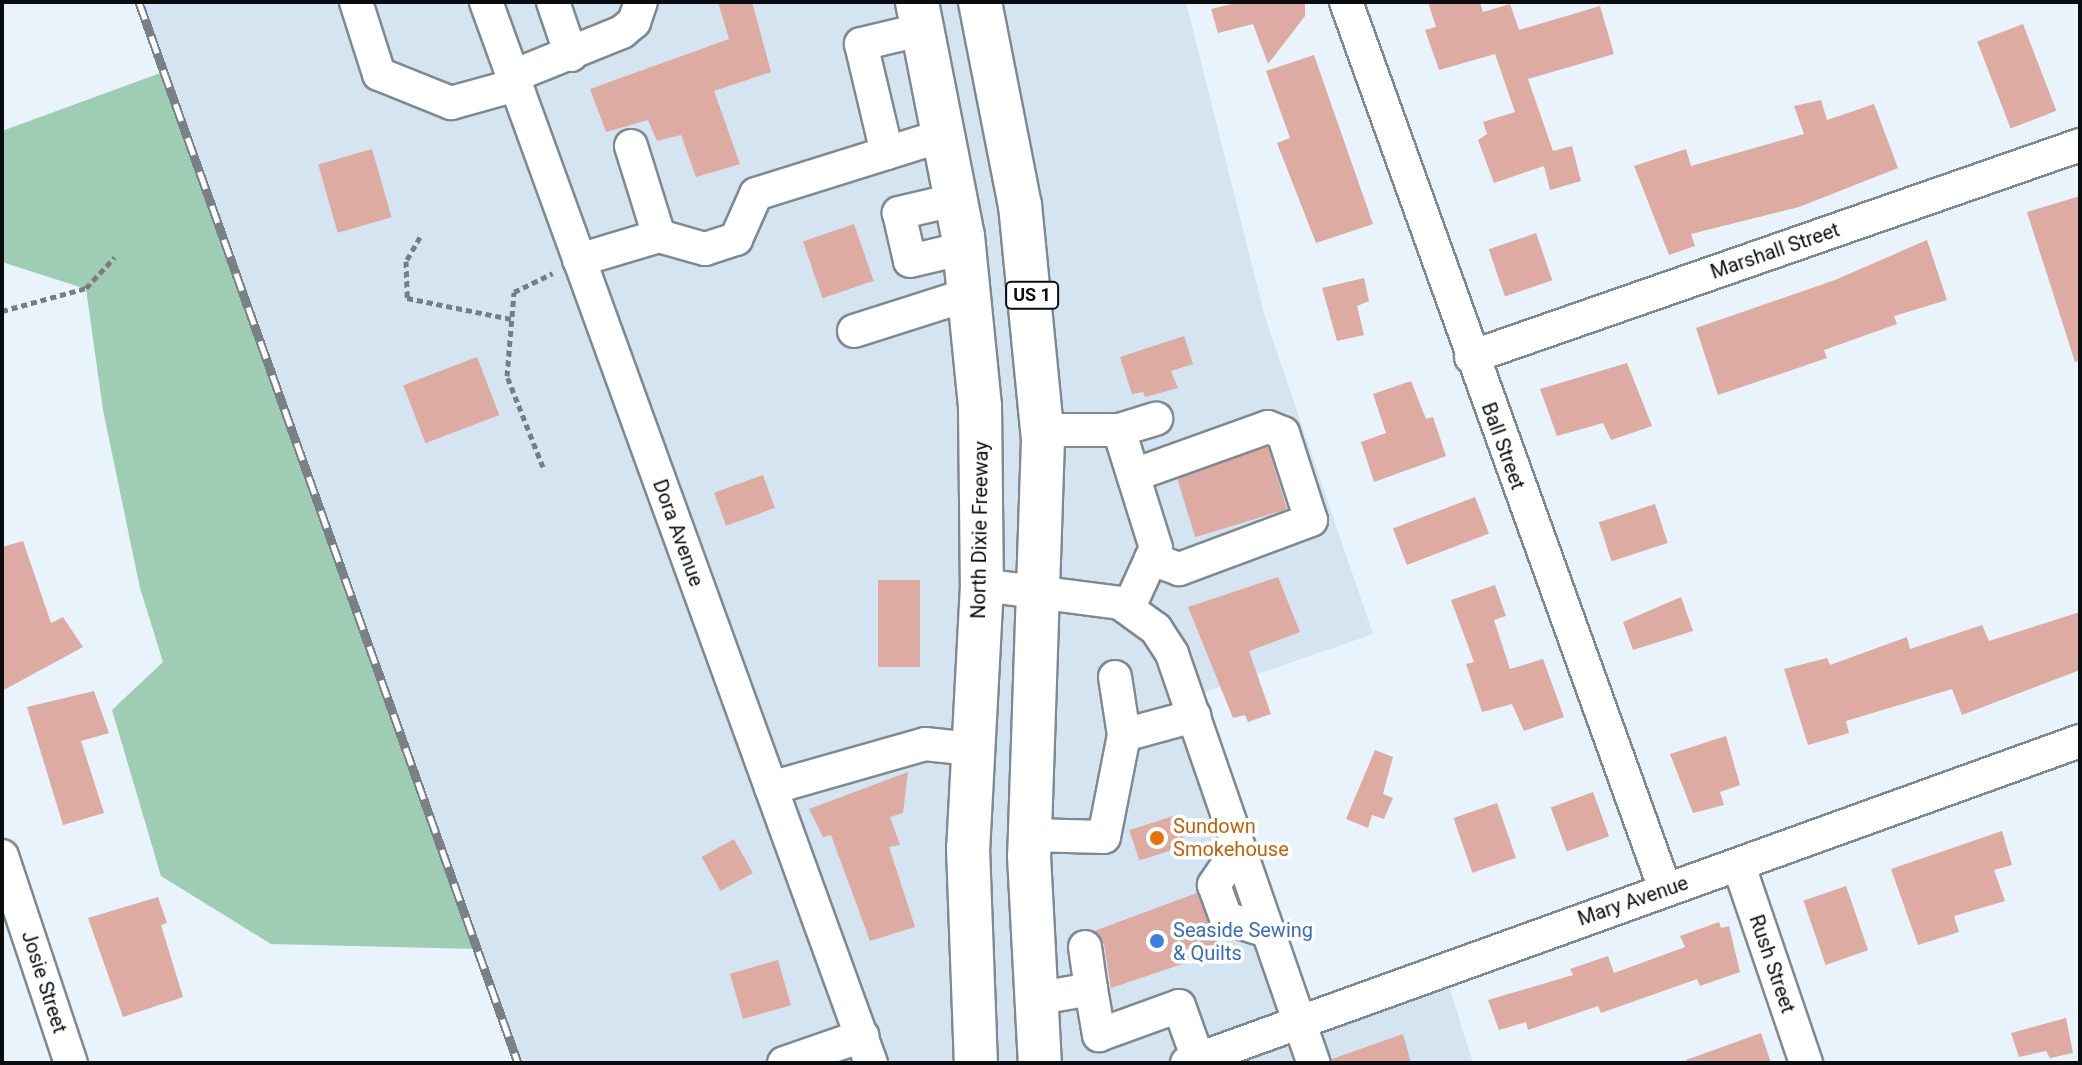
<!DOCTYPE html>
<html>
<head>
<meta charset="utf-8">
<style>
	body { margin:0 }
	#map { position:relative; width:2082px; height:1065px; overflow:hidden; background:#e8f3fb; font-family:Roboto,sans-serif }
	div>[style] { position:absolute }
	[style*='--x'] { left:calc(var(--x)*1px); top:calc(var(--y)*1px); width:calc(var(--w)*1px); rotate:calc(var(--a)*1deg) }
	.built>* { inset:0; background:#d4e5f1 }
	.forest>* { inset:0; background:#9ecdb4 }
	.building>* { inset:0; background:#ddaba1; transform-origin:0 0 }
	.path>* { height:5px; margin-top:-2.5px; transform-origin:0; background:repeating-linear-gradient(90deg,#777e83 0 6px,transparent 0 10px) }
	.roads { filter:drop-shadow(2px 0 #7f8990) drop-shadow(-2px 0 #7f8990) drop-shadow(0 2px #7f8990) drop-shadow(0 -2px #7f8990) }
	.minor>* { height:32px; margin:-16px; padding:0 16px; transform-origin:16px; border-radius:16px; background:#fff }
	.major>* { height:42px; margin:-21px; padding:0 21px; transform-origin:21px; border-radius:21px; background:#fff }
	.rail>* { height:9px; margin-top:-4.5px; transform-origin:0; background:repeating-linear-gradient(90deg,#fff 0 18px,#7a8186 0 36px); box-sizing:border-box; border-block:2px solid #7a8186 }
	.dots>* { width:22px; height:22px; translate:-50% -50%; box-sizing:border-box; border:4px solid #fff; border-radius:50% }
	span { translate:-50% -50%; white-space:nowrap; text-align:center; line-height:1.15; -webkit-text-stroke:7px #fff; paint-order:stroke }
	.shield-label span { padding:2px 6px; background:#fff; border:2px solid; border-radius:6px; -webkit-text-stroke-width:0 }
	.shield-label { font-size:18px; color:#0a0d10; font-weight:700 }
	.street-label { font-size:20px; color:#0a0d10 }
	.food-label { font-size:20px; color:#c56008 }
	.left { translate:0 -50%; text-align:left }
	.shop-label { font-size:20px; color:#366cbe }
	.frame { position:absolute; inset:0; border:4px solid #0a0d10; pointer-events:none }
</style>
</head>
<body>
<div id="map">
	<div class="built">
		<div style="clip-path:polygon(140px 2px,1186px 2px,1265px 317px,1373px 634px,1188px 698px,1299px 1022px,1444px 970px,1473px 1063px,519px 1063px)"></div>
	</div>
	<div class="forest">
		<div style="clip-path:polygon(163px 72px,244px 301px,477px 949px,271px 944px,161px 876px,112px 710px,163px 662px,140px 588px,103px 410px,86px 289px,2px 262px,2px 131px)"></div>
	</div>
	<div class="building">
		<div style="clip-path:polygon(718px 2px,752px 2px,771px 72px,714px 91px,740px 164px,696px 177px,681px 135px,657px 141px,648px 120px,606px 132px,590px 89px,729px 39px)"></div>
		<div style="clip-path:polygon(1240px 2px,1305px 2px,1305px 16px,1268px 64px,1253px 24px,1218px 33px,1211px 9px)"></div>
		<div style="clip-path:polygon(1428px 2px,1480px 2px,1483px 12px,1510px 4px,1519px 30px,1600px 6px,1614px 54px,1528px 79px,1553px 151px,1572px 146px,1581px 181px,1550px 190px,1544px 166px,1494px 183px,1478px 140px,1487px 134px,1483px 122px,1515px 112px,1495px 54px,1439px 70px,1425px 30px,1436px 27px)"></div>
		<div style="left:2023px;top:24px;width:93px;height:49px;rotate:69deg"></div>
		<div style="clip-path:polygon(1314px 55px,1373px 224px,1316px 243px,1277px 143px,1290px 138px,1266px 71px)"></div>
		<div style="clip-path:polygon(1821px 100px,1827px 120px,1874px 104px,1898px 168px,1799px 207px,1691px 234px,1695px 246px,1669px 255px,1634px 166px,1686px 149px,1691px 166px,1804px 134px,1794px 106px)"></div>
		<div style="left:372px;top:149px;width:71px;height:56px;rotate:74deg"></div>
		<div style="clip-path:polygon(2080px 196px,2080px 361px,2075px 362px,2027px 212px)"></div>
		<div style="left:854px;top:224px;width:60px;height:54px;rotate:71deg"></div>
		<div style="left:1536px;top:233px;width:50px;height:50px;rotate:71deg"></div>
		<div style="clip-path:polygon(1927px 240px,1947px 300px,1894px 316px,1897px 324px,1824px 350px,1827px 358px,1718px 395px,1696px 328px,1835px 280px)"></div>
		<div style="clip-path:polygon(1364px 278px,1369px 301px,1357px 306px,1364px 335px,1337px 341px,1322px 288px)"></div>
		<div style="clip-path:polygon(1184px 336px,1193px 364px,1171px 371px,1178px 388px,1145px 397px,1143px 392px,1132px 394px,1120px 357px)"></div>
		<div style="left:477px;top:357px;width:62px;height:79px;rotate:69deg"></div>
		<div style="clip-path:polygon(1627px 363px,1652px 426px,1611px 440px,1603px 423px,1557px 436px,1540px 389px)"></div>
		<div style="clip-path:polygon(1411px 381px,1426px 419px,1433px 417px,1446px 456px,1374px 482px,1361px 442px,1386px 433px,1373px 394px)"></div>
		<div style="left:1268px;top:447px;width:65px;height:96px;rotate:73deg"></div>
		<div style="left:763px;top:475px;width:35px;height:52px;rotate:70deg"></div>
		<div style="left:1475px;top:497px;width:39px;height:88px;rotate:69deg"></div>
		<div style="left:1655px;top:504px;width:41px;height:59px;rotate:72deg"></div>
		<div style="clip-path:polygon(23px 541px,51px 623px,63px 617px,83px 647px,2px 691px,2px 547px)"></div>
		<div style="clip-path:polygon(1278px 577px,1300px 632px,1249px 651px,1271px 714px,1248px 722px,1245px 715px,1233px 718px,1188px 607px)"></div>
		<div style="left:878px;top:580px;width:42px;height:87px"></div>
		<div style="clip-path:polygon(1495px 585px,1506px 616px,1494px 620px,1510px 669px,1543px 659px,1564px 717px,1524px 731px,1512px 704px,1482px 712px,1466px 664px,1474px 662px,1451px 600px)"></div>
		<div style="clip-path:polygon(1681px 597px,1693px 631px,1633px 650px,1623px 622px)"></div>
		<div style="clip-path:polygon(2080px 612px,2080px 670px,1962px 715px,1952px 689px,1846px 721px,1849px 733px,1808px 745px,1784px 669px,1827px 658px,1830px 665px,1907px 637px,1910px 649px,1982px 625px,1989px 641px)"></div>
		<div style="clip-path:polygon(94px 691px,109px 733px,81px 741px,104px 813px,63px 825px,27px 707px)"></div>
		<div style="clip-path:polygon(1726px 736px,1740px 785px,1720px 792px,1724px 805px,1693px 813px,1670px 754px)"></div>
		<div style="clip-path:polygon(1375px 750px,1393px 757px,1383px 794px,1393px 798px,1384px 819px,1372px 815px,1368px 828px,1346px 819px)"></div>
		<div style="clip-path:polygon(908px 772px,903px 813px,890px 817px,900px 845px,889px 847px,915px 927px,870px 941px,831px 835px,823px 837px,809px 809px)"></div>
		<div style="left:1593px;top:792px;width:47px;height:45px;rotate:70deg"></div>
		<div style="left:1497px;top:803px;width:58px;height:46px;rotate:71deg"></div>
		<div style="left:1176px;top:815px;width:32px;height:49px;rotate:72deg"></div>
		<div style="clip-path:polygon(2002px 831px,2012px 865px,1994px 870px,2005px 901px,1954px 916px,1959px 932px,1918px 945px,1891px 869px)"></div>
		<div style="left:734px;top:839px;width:39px;height:37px;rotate:61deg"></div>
		<div style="left:1846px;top:886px;width:68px;height:45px;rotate:71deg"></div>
		<div style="clip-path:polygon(1197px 893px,1221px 951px,1111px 988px,1104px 944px,1094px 931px)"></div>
		<div style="clip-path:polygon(158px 897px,167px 923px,161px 925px,183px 997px,123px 1017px,88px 918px)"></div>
		<div style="clip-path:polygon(1719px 922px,1721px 928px,1729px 926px,1740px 972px,1700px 986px,1697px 979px,1601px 1013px,1598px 1006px,1528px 1030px,1526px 1022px,1499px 1030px,1488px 1000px,1573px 975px,1570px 969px,1608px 956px,1614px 973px,1685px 947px,1680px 936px)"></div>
		<div style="left:778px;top:960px;width:47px;height:50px;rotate:74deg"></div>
		<div style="clip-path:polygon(2066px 1018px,2073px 1053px,2050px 1058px,2046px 1051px,2019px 1057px,2011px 1033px)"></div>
		<div style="clip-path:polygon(1761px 1033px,1771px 1063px,1687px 1063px,1686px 1060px)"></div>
		<div style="clip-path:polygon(1403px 1034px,1411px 1063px,1332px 1063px,1332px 1059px)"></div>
	</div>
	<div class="path">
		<div style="--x:420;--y:237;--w:28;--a:120"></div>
		<div style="--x:406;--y:261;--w:37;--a:88"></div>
		<div style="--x:407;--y:298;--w:106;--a:11.4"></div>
		<div style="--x:2;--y:311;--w:87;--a:-15.3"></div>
		<div style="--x:86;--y:288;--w:42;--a:-46.9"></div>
		<div style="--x:543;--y:467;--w:98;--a:-111.6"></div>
		<div style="--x:507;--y:376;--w:84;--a:-85.2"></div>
		<div style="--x:514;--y:292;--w:43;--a:-26"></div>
	</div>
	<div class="roads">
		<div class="minor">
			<div style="--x:356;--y:2;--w:76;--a:72.3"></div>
			<div style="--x:379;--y:74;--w:78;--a:21.9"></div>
			<div style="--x:451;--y:103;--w:67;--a:-15.5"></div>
			<div style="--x:486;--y:2;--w:1129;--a:70.06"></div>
			<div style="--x:553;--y:2;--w:56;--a:71.2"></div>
			<div style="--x:1346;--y:2;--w:943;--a:70.22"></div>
			<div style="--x:513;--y:76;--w:118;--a:-22"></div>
			<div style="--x:622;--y:32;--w:16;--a:-40"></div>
			<div style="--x:634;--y:22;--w:21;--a:-71"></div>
			<div style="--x:631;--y:146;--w:94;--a:72.7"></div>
			<div style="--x:887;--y:153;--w:112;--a:-103.4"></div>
			<div style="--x:861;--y:44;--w:65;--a:-13.4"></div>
			<div style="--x:958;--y:199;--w:61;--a:166.7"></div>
			<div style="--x:899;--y:213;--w:49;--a:77.1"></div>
			<div style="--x:910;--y:261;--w:57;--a:-13.3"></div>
			<div style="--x:579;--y:260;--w:84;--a:-16.7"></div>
			<div style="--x:659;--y:236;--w:48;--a:15.8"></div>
			<div style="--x:705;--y:249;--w:33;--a:-18"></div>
			<div style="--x:736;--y:239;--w:49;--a:-66"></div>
			<div style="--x:756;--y:194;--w:200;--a:-17.4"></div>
			<div style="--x:854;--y:331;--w:122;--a:-17.7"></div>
			<div style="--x:1471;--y:357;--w:645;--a:-19.19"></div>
			<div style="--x:1043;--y:430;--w:76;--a:0"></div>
			<div style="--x:1119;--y:430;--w:124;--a:72.6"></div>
			<div style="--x:1156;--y:548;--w:65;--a:114.6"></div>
			<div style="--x:1119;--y:430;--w:39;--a:-17"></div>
			<div style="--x:1134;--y:475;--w:142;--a:-19.7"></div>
			<div style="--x:1268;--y:427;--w:16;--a:22"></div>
			<div style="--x:1283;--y:433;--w:91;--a:72.2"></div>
			<div style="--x:1311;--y:520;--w:141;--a:159.6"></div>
			<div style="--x:1179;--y:569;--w:30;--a:-160"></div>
			<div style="--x:982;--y:585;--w:139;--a:7.4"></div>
			<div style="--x:1120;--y:603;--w:44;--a:35.8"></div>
			<div style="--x:1156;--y:629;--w:30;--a:57"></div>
			<div style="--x:1172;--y:654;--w:433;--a:70.9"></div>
			<div style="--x:1115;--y:677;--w:59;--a:81.2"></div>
			<div style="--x:1124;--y:735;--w:73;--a:-15.2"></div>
			<div style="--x:771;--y:788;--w:160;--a:-15.9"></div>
			<div style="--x:925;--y:744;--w:47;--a:6.1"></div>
			<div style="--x:1030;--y:835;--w:74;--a:1.5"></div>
			<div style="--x:1104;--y:837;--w:104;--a:-78.9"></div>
			<div style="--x:1239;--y:848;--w:45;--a:124"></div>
			<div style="--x:1214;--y:885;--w:35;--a:70"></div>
			<div style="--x:1226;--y:918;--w:43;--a:17.6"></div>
			<div style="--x:2;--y:856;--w:218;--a:71.6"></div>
			<div style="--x:1739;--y:866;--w:208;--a:71.2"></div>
			<div style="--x:1085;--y:947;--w:42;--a:81.9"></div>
			<div style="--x:1034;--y:999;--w:58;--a:-10"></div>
			<div style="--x:1091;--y:989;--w:47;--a:80.1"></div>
			<div style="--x:1099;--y:1035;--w:85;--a:-19.9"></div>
			<div style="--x:1179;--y:1006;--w:56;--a:70.3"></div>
			<div style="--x:784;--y:1063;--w:83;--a:-19.1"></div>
			<div style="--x:1187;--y:1063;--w:949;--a:-19.83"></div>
		</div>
		<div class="major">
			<div style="--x:917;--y:2;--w:238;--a:78.9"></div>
			<div style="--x:963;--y:236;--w:171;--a:84.3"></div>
			<div style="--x:980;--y:406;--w:179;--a:89.4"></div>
			<div style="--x:982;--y:585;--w:263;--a:93"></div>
			<div style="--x:968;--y:848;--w:215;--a:87.9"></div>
			<div style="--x:980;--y:2;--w:207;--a:78.9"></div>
			<div style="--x:1020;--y:205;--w:235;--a:84.4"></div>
			<div style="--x:1043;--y:439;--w:417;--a:91.9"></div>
			<div style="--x:1029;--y:856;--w:207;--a:87"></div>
		</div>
	</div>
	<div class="rail">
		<div style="--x:139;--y:2;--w:1127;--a:70.34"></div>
	</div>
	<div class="dots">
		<div style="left:1157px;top:838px;background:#e8710a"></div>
		<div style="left:1157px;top:941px;background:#3f7fe0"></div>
	</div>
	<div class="shield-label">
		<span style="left:1032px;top:295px">US 1</span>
	</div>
	<div class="street-label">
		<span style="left:1775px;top:251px;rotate:-19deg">Marshall Street</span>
		<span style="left:1503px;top:446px;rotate:70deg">Ball Street</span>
		<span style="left:980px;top:530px;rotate:-89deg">North Dixie Freeway</span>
		<span style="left:678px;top:533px;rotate:70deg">Dora Avenue</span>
		<span style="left:1633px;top:901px;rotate:-19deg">Mary Avenue</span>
		<span style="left:1772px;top:964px;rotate:71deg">Rush Street</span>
		<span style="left:44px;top:982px;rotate:72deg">Josie Street</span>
	</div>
	<div class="food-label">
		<span class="left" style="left:1173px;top:838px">Sundown<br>Smokehouse</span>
	</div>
	<div class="shop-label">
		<span class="left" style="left:1173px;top:942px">Seaside Sewing<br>&amp; Quilts</span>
	</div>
	<div class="frame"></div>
</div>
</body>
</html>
